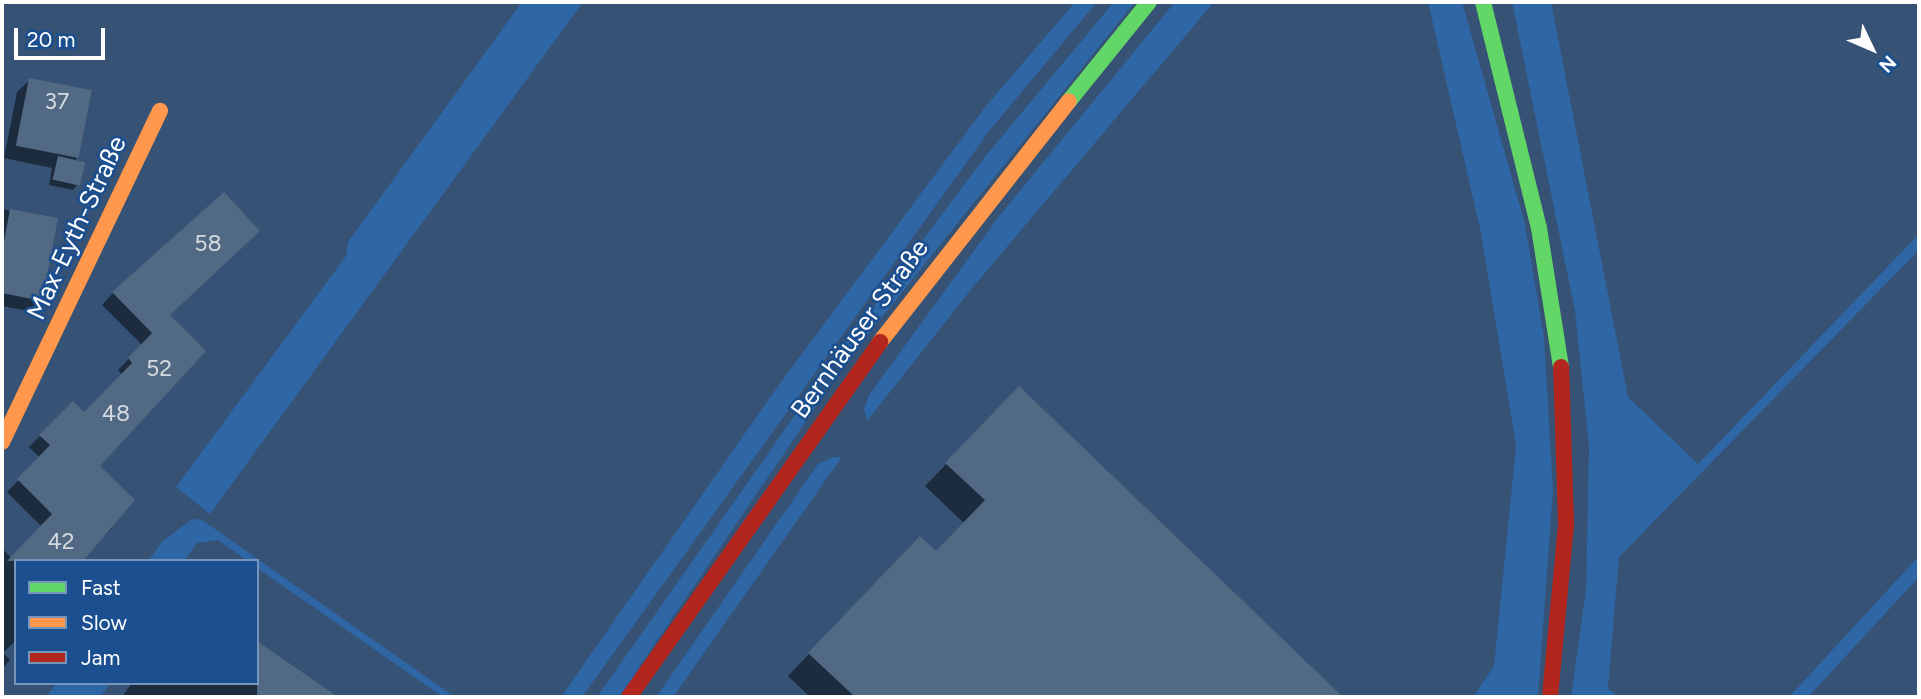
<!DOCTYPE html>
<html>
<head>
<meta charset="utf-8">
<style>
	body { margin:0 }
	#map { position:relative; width:1921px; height:699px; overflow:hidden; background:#365274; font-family:Figtree,sans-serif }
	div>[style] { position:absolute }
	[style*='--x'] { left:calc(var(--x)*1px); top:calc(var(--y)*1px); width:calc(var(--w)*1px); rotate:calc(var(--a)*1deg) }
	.green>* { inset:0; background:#2f66a5 }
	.shadow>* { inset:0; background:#0007 }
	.building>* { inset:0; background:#526984; transform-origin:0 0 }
	.fast>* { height:16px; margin:-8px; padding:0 8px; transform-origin:8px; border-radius:8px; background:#63d668 }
	.slow>* { height:16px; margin:-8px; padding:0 8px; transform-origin:8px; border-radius:8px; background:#ff974d }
	.jam>* { height:16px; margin:-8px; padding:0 8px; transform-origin:8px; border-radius:8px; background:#b3261e }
	span { translate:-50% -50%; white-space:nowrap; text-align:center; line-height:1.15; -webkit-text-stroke:5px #1b4f8f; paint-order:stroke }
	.number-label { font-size:23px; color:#d4dae0 }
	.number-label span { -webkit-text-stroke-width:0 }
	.street-label { font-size:26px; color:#fff }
	.frame { position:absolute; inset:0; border:4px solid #fff; pointer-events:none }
	.legend { position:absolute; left:14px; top:559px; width:245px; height:126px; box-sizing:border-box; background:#1b4f8f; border:2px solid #7695bc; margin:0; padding:9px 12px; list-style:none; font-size:21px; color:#fff }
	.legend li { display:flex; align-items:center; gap:14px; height:35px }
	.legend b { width:35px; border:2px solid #7695bc }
	.north { position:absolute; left:1837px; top:14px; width:70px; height:70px; -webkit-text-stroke:5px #1b4f8f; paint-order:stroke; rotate:134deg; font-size:19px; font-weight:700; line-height:28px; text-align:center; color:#fff }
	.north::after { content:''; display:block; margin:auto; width:24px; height:32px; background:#fff; clip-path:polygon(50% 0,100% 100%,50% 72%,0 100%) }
	.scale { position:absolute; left:14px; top:28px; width:91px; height:32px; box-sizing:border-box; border:4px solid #fff; border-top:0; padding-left:9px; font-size:21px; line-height:24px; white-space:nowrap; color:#fff; -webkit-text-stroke:5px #1b4f8f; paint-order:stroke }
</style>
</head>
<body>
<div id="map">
	<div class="green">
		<div style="clip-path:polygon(522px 2px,583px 2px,210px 514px,176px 487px,346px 256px,348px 242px)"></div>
		<div style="clip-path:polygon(1075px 2px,1097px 2px,990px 130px,582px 697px,561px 697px,778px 386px,986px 106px)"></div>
		<div style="clip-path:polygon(1114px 2px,1135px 2px,843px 366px,837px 355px,984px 158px)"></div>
		<div style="clip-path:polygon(1175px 2px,1214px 2px,973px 287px,867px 421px,864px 409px,869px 395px,1000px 215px)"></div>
		<div style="clip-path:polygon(1428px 2px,1462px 2px,1525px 224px,1544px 337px,1553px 490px,1538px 697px,1473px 697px,1494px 666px,1516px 446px,1481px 233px)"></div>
		<div style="clip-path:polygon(1512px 2px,1551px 2px,1628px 397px,1698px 464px,1919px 234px,1919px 250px,1619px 557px,1608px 688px,1618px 697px,1571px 697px,1586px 590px,1589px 447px,1575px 311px)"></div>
		<div style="clip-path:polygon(814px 388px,823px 396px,619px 697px,597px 697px)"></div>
		<div style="clip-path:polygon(833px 457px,842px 457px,673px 697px,656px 697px,818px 464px)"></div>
		<div style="clip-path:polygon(192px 519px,202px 520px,455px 697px,443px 697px,257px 568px,257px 561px,247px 561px,218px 540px,197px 543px,184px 561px,148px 561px,162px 542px)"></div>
		<div style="clip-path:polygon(1919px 556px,1919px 577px,1808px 697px,1789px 697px)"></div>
		<div style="clip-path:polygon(57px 683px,110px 683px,100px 697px,46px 697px)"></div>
	</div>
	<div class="shadow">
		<div style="clip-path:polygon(30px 80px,76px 158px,78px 184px,73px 190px,49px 185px,52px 168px,4px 158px,17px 92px)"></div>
		<div style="clip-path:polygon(2px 209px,56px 220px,40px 300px,29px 311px,2px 306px)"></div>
		<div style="clip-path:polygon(113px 293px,168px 316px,97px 466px,112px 528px,79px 561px,16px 561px,16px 640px,3px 653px,10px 660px,2px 669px,2px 548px,11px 558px,42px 527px,7px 492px,40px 458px,29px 447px,73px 403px,84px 414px,122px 375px,118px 370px,142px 345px,102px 305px)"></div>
		<div style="clip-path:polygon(1019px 389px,1341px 697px,810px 697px,788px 676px,898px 560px,936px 553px,964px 523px,925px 486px)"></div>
		<div style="clip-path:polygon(257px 643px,335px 697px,122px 697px,132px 683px,257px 683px)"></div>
	</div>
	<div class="building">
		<div style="left:29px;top:78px;width:64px;height:69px;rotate:11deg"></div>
		<div style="left:58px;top:156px;width:28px;height:24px;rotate:13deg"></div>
		<div style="clip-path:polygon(224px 192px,260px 231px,170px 315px,206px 351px,100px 466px,135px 500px,83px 561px,7px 561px,52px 514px,17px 479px,50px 445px,39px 435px,73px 401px,84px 412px,132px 363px,128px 358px,152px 333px,112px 292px)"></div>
		<div style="clip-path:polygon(10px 209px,58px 218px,42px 301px,2px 293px,2px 252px)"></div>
		<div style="clip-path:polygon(1019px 386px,1343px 697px,855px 697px,808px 653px,920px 536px,936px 551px,985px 500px,945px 463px)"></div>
		<div style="clip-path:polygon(257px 641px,338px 697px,257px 697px)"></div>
	</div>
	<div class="fast">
		<div style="--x:1483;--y:2;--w:233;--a:76.1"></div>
		<div style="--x:1539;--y:228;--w:141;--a:81"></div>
		<div style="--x:1069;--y:101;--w:127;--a:-51.1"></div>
	</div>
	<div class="slow">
		<div style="--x:880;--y:342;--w:306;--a:-51.9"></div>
		<div style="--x:2;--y:442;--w:367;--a:-64.5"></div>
	</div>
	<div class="jam">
		<div style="--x:629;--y:697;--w:435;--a:-54.7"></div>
		<div style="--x:1550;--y:697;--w:175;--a:-84.7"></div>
		<div style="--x:1566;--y:523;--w:156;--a:-91.8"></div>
	</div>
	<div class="number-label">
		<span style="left:57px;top:101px">37</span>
		<span style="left:208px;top:243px">58</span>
		<span style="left:159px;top:368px">52</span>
		<span style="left:116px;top:413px">48</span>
		<span style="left:61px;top:541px">42</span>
	</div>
	<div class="street-label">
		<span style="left:77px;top:228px;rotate:-65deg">Max-Eyth-Straße</span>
		<span style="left:860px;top:329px;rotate:-54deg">Bernhäuser Straße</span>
	</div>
	<div class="frame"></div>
	<ul class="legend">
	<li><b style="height:9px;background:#63d668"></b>Fast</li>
	<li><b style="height:9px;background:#ff974d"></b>Slow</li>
	<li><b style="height:9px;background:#b3261e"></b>Jam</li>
	</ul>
	<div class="north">N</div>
	<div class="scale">20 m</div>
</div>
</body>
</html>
